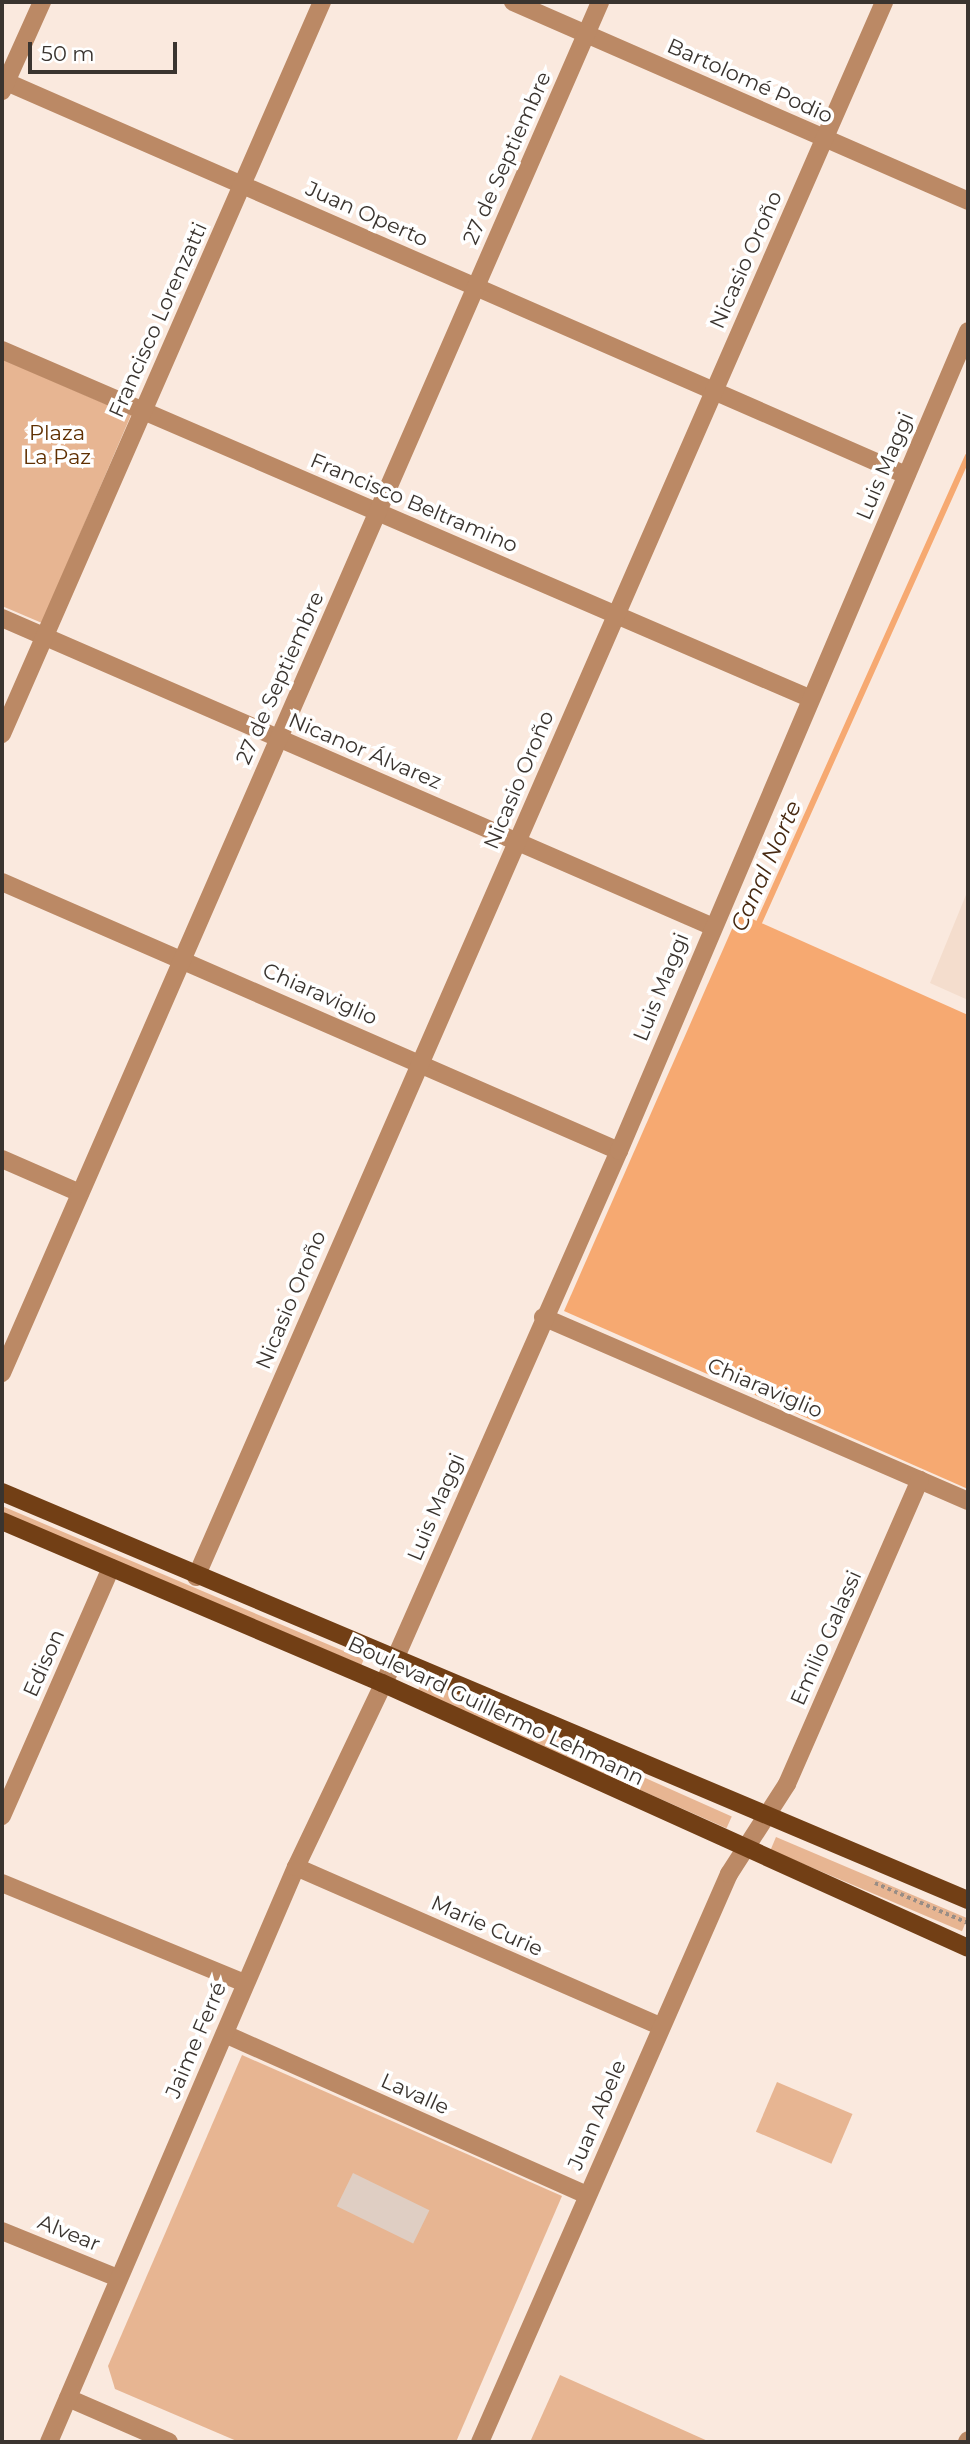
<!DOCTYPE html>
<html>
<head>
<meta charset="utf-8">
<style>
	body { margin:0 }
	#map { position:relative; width:970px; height:2444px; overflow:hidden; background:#fae9de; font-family:Montserrat,sans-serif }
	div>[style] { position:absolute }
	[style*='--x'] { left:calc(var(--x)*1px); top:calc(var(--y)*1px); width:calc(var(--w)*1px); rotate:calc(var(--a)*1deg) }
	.built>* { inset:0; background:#f4ddcd }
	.green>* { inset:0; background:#e7b592; transform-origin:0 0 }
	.water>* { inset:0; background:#f6a971 }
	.stream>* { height:6px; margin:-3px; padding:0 3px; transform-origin:3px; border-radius:3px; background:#f6a971 }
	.building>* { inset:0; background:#dfcec3; transform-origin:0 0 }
	.path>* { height:3.5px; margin-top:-1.75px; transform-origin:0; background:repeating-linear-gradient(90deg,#998d85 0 3.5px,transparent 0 7px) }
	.minor>* { height:18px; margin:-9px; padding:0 9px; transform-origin:9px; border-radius:9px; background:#bb8965 }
	.major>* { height:18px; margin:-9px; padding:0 9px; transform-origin:9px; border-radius:9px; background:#723f15 }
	span { translate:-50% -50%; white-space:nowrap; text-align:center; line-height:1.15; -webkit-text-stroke:7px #fff; paint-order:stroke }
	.street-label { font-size:21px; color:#3a342f }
	.park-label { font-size:21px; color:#603002 }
	.water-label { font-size:23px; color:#472911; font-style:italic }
	.frame { position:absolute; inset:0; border:4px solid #3a342f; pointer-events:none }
	.scale { position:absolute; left:28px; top:42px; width:149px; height:32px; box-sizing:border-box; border:4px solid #3a342f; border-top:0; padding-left:9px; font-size:21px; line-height:24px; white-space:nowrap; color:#3a342f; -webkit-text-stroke:5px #fff; paint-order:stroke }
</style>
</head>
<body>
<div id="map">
	<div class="built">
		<div style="clip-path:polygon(968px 890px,968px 1000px,930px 983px)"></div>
	</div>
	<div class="green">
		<div style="clip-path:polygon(2px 359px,131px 415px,42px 623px,2px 606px)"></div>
		<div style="left:2px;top:1506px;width:393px;height:6px;rotate:23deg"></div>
		<div style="left:423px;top:1679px;width:338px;height:13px;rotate:24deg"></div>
		<div style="left:776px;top:1837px;width:208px;height:14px;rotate:23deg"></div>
		<div style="clip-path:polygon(242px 2055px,562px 2196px,456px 2442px,239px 2442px,115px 2389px,108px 2366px)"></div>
		<div style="left:777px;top:2082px;width:82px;height:54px;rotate:23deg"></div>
		<div style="clip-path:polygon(560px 2375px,710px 2442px,530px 2442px)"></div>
	</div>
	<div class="water">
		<div style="clip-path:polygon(739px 913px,968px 1015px,968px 1489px,564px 1311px)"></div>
	</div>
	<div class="stream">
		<div style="--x:757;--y:927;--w:516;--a:-65.87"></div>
	</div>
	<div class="building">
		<div style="left:353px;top:2173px;width:85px;height:37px;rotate:26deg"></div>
	</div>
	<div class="path">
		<div style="--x:875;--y:1883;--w:101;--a:23.3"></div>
	</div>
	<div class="minor">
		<div style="--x:513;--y:2;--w:497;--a:23.6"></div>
		<div style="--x:2;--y:80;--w:987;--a:23.6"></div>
		<div style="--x:2;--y:91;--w:98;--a:-65.8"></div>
		<div style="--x:2;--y:350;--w:879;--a:23.33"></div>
		<div style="--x:2;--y:618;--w:773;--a:23.48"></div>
		<div style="--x:2;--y:734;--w:799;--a:-66.39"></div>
		<div style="--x:2;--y:882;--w:673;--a:23.56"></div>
		<div style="--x:2;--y:1159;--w:85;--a:23.6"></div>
		<div style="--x:543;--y:1317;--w:463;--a:23.4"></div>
		<div style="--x:2;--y:1373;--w:1496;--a:-66.43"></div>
		<div style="--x:196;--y:1577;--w:1719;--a:-66.4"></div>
		<div style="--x:2;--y:1816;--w:271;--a:-66.3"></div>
		<div style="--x:296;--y:1867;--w:397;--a:23.6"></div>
		<div style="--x:2;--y:1883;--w:263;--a:22.4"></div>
		<div style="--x:225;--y:2034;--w:396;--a:24"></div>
		<div style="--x:2;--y:2231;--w:125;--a:22.1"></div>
		<div style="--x:68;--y:2398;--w:110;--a:23.5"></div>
		<div style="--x:49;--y:2442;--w:626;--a:-66.75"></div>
		<div style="--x:296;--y:1867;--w:230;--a:-64.5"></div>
		<div style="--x:395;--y:1659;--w:555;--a:-66.21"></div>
		<div style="--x:619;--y:1151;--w:891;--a:-66.94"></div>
		<div style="--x:480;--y:2442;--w:620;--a:-66.33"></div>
		<div style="--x:729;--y:1874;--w:107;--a:-57.2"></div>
		<div style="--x:787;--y:1784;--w:332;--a:-66.4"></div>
		<div style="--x:967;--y:2442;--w:2;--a:-63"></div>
	</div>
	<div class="major">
		<div style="--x:2;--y:1492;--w:1049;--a:22.9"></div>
		<div style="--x:2;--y:1521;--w:413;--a:23.1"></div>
		<div style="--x:382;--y:1683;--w:643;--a:24.33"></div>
	</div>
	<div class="street-label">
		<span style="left:750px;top:81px;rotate:24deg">Bartolomé Podio</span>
		<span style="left:507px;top:158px;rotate:-66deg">27 de Septiembre</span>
		<span style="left:367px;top:214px;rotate:24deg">Juan Operto</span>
		<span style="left:746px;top:260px;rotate:-66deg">Nicasio Oroño</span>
		<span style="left:158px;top:320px;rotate:-66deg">Francisco Lorenzatti</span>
		<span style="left:885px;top:466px;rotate:-67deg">Luis Maggi</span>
		<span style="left:414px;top:503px;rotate:23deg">Francisco Beltramino</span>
		<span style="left:280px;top:678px;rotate:-66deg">27 de Septiembre</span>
		<span style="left:365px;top:751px;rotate:23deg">Nicanor Álvarez</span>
		<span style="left:519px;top:780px;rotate:-67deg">Nicasio Oroño</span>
		<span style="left:661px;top:987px;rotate:-68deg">Luis Maggi</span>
		<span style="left:320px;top:994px;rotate:24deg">Chiaraviglio</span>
		<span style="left:291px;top:1300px;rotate:-67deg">Nicasio Oroño</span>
		<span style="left:765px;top:1388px;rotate:23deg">Chiaraviglio</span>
		<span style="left:436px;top:1507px;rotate:-67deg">Luis Maggi</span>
		<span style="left:826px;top:1638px;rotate:-66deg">Emilio Galassi</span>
		<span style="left:44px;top:1663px;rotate:-66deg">Edison</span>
		<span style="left:496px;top:1711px;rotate:25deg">Boulevard Guillermo Lehmann</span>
		<span style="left:487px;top:1926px;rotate:24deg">Marie Curie</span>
		<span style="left:196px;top:2040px;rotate:-67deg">Jaime Ferré</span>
		<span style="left:415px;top:2094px;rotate:24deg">Lavalle</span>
		<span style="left:597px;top:2115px;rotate:-67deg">Juan Abele</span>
		<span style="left:69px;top:2233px;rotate:22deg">Alvear</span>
	</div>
	<div class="park-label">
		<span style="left:57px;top:445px">Plaza<br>La Paz</span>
	</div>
	<div class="water-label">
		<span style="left:766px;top:866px;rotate:-66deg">Canal Norte</span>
	</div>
	<div class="frame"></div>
	<div class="scale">50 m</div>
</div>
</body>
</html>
